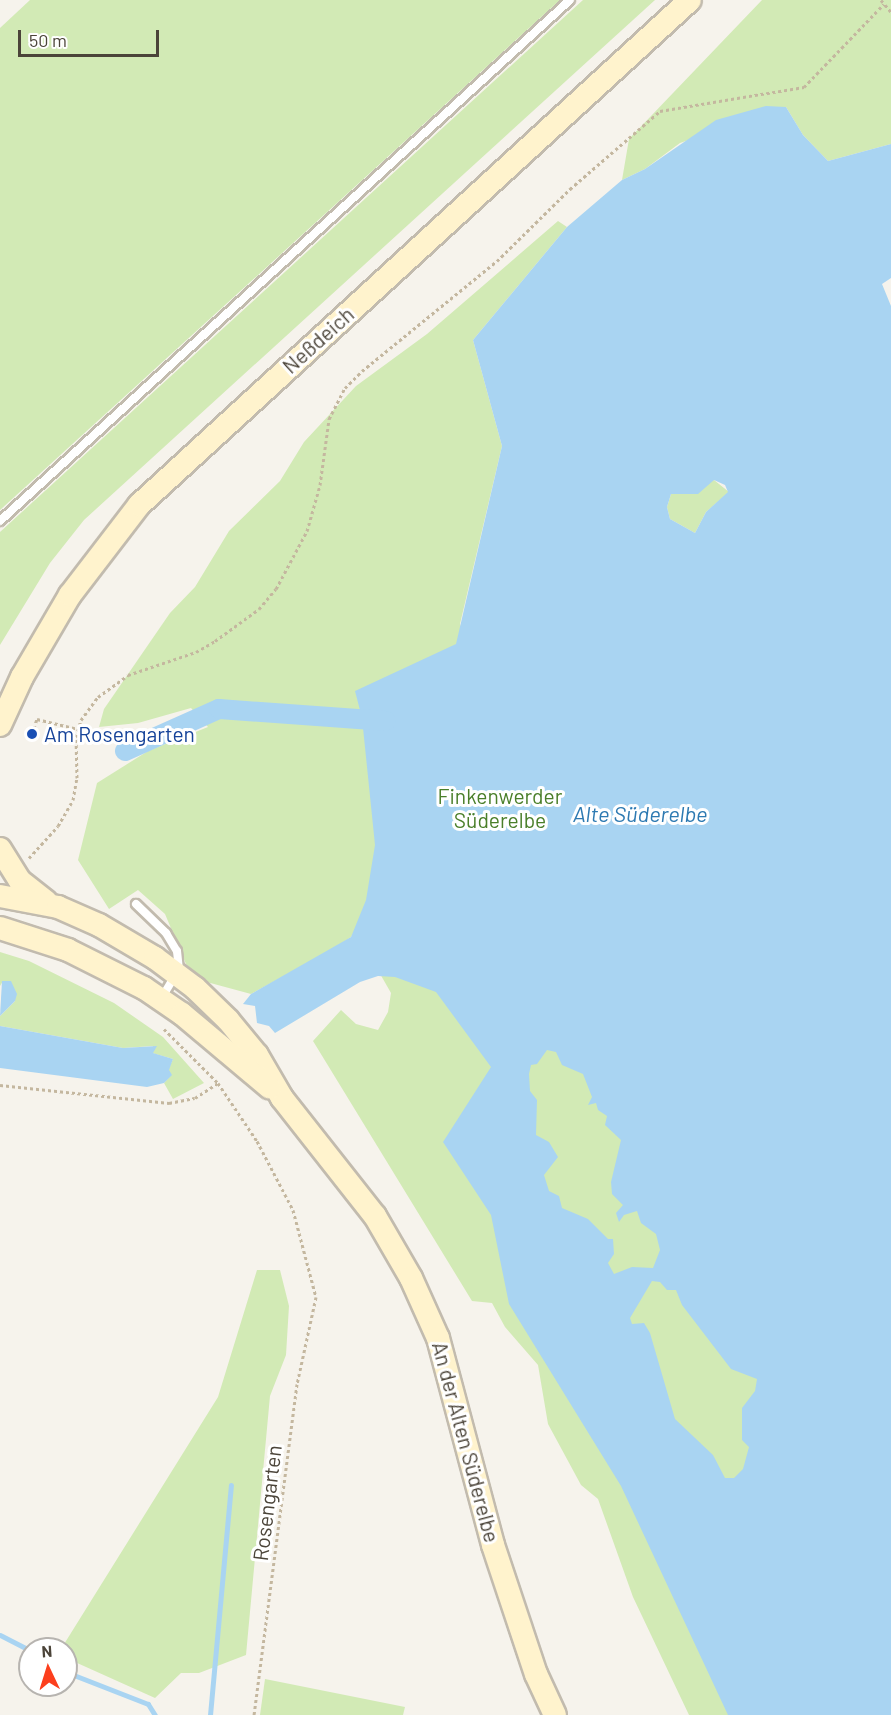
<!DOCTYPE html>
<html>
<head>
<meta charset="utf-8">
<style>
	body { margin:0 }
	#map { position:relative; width:891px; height:1715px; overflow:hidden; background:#f6f3ec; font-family:Barlow,sans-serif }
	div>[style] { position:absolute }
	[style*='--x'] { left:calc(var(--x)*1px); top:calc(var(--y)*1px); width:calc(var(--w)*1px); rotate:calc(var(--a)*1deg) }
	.green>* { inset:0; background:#d2eab5 }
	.water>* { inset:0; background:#a9d4f2 }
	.stream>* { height:5px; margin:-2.5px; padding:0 2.5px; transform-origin:2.5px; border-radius:2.5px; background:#a9d4f2 }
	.canal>* { height:20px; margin:-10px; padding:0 10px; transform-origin:10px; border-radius:10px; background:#a9d4f2 }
	.path>* { height:3px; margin-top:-1.5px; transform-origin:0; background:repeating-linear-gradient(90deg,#c4b79f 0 3px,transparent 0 6px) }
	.roads { filter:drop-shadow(2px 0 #c2bbae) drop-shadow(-2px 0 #c2bbae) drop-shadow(0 2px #c2bbae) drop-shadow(0 -2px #c2bbae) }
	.lane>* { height:8px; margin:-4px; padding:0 4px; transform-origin:4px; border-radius:4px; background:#fff }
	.secondary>* { height:22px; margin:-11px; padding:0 11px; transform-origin:11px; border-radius:11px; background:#fff3cd }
	.dots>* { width:16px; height:16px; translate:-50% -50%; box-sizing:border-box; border:3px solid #fff; border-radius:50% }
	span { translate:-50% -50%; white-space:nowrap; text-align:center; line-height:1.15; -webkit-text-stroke:6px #fff; paint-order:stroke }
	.street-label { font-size:21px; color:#4b4439 }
	.transit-label { font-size:21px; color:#164399 }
	.left { translate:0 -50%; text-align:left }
	.park-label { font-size:21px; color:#4a7f2a }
	.water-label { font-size:22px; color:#2e7ab2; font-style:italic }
	.north { position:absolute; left:18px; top:1637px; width:60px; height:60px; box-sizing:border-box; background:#fff; border:2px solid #b7b4b0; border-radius:50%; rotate:356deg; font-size:16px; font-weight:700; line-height:24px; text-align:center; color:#4b4439 }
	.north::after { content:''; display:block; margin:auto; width:21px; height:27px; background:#fc3f1d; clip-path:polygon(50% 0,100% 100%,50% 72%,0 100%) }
	.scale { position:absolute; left:18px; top:30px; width:141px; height:27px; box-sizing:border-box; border:3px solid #4b4439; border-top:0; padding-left:8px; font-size:18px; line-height:21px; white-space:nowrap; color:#4b4439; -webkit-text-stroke:4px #fff; paint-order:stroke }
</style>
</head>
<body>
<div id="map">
	<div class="green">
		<div style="clip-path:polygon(30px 0,560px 0,0 510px,0 28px)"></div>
		<div style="clip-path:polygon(583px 0,655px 0,84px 520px,50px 563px,0 645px,0 532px)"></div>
		<div style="clip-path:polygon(762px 0,891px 0,891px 144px,828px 161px,803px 135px,786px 107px,680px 143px,645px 169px,622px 180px,629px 139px)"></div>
		<div style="clip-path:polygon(558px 221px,567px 227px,473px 340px,502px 446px,460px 624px,891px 1715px,689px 1715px,633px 1597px,598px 1499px,581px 1485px,548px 1424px,538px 1365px,505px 1327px,492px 1303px,472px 1301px,313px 1041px,341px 1010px,356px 1024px,378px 1030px,388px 1012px,391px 993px,355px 930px,351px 937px,330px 951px,251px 994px,203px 981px,186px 964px,165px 914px,138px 890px,109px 909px,78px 860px,97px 783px,148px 751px,208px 727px,191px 708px,138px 723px,99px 727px,104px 709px,170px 613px,195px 587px,229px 531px,280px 481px,304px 442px,356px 386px,427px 334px)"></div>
		<div style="clip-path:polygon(714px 480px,729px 492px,706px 512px,695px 533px,670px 519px,667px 507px,671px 494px)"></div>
		<div style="clip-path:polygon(0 952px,29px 961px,114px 1003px,163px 1037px,204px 1083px,173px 1099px,164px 1083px,171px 1075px,168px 1070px,173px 1059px,152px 1053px,153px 1046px,123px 1048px,0 1026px,0 1016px,15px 1001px,3px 981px,0 986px)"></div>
		<div style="clip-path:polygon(257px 1270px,280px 1270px,289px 1306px,286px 1355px,270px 1396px,246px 1655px,199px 1673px,181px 1673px,155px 1698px,66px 1658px,66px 1649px,61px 1649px,218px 1397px)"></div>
		<div style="clip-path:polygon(265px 1679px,405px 1707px,403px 1715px,260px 1715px)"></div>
	</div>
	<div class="water">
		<div style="clip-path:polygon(evenodd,766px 106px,786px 107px,803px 135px,828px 161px,891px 144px,891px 278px,882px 284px,891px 306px,891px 1715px,728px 1715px,621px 1486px,509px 1304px,491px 1215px,443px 1142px,491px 1067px,436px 992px,395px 977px,378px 976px,360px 982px,275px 1033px,269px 1026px,257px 1023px,255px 1006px,243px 1004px,251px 994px,351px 937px,366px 900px,375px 845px,362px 718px,355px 691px,456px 644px,502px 446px,473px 340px,567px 227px,622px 180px,645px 169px,716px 120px,766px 106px,714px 480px,725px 485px,728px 492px,706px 512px,695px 533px,670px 519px,667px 507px,671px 494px,698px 494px,714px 480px,766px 106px,547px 1050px,556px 1052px,562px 1065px,583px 1074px,592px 1097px,588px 1105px,596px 1103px,598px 1110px,607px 1116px,605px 1125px,621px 1140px,611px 1182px,612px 1194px,623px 1205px,616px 1213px,619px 1222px,624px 1215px,637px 1211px,641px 1223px,656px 1234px,660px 1250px,653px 1268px,632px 1267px,614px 1274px,608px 1263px,614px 1254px,613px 1239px,608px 1239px,588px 1219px,562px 1208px,559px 1196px,549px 1191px,544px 1175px,558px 1157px,549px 1142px,536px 1135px,537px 1100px,530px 1091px,529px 1074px,531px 1065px,537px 1064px,547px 1050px,766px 106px,652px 1281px,660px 1282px,667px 1290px,676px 1290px,682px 1305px,731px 1369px,757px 1379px,755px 1391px,742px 1408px,742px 1440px,749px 1447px,743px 1469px,734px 1478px,725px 1478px,713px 1455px,675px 1419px,650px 1333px,644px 1323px,632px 1324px,630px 1318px,652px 1281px)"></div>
		<div style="clip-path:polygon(2px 981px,11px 981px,17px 994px,15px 1001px,0 1016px)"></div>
		<div style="clip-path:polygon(0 1026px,123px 1048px,157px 1046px,153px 1053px,173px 1059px,169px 1070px,172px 1075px,164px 1083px,147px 1087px,0 1068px)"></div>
	</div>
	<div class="stream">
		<div style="--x:0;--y:1635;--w:34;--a:27"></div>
		<div style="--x:66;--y:1672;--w:88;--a:21.3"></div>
		<div style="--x:148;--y:1704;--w:13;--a:58"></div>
		<div style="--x:210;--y:1715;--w:231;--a:-84.8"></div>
	</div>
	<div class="canal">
		<div style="--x:125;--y:751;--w:103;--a:-24.1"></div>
		<div style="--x:219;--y:709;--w:167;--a:4.1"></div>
	</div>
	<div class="path">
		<div style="--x:881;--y:0;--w:16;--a:50"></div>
		<div style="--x:32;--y:734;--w:16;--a:-72"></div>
		<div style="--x:37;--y:719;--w:42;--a:13.7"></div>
		<div style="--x:29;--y:858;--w:43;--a:-47.8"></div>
		<div style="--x:58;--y:826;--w:30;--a:-60"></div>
		<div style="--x:73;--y:800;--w:22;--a:-80"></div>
		<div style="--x:77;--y:778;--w:41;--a:-91.4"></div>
		<div style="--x:76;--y:737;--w:18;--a:-74"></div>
		<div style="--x:81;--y:720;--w:29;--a:-54"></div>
		<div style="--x:98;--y:697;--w:37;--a:-36"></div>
		<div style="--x:128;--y:675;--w:72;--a:-18.7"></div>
		<div style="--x:196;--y:652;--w:22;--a:-30"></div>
		<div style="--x:215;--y:641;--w:54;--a:-36"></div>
		<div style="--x:259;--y:609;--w:26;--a:-50"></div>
		<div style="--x:276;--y:589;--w:66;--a:-61.9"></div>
		<div style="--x:307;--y:531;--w:48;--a:-74.2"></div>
		<div style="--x:320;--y:485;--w:67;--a:-82.2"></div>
		<div style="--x:329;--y:419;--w:35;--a:-63"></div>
		<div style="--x:345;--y:388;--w:24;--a:-45"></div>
		<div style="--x:362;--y:371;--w:174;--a:-39.2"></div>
		<div style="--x:497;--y:261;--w:103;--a:-44.6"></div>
		<div style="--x:570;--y:189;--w:119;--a:-40.9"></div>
		<div style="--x:660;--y:111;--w:146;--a:-9.5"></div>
		<div style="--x:804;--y:87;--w:115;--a:-46.1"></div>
		<div style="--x:164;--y:1029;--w:76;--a:45"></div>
		<div style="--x:218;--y:1083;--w:70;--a:56.1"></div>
		<div style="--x:257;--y:1141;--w:78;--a:62.4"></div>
		<div style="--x:293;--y:1210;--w:90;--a:75.2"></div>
		<div style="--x:316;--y:1297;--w:89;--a:102.3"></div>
		<div style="--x:297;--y:1384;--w:334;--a:97.4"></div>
		<div style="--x:0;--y:1085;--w:170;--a:6.1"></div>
		<div style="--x:169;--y:1103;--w:26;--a:-11"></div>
		<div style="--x:195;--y:1098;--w:27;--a:-33"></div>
	</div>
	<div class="roads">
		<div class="lane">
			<div style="--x:0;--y:521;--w:772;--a:-42.43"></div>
			<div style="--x:136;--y:904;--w:42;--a:44"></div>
			<div style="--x:166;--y:933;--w:21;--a:59"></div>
			<div style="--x:177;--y:951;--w:18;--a:84"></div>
			<div style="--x:179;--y:969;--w:35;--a:121"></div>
		</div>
		<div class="secondary">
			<div style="--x:0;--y:725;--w:53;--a:-65.4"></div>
			<div style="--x:22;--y:677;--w:95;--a:-59.7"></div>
			<div style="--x:70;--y:595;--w:113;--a:-52.5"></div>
			<div style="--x:139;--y:505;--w:747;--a:-42.51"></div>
			<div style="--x:0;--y:849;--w:38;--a:58"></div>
			<div style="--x:20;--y:881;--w:33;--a:38"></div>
			<div style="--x:0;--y:896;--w:59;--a:10.7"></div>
			<div style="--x:58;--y:907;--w:45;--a:23.7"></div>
			<div style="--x:99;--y:925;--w:65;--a:30.5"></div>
			<div style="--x:155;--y:958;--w:50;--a:36.9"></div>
			<div style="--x:195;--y:988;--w:46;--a:44.1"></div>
			<div style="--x:228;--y:1020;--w:45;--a:50.4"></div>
			<div style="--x:257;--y:1055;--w:50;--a:59.8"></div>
			<div style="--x:282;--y:1098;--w:150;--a:51.8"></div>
			<div style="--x:375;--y:1216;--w:72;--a:59.9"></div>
			<div style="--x:411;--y:1278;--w:66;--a:65.8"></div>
			<div style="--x:438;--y:1338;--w:214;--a:75.1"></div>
			<div style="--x:493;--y:1545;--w:136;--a:71.6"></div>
			<div style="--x:536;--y:1674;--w:45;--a:65.1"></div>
			<div style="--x:0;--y:928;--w:71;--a:17.9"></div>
			<div style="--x:68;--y:950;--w:85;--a:26.6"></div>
			<div style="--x:144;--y:988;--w:46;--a:34.4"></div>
			<div style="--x:182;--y:1014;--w:114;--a:40"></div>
		</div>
	</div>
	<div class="dots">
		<div style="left:32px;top:734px;background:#1a4fb4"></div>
	</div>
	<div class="street-label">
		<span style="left:318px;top:340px;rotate:-42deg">Neßdeich</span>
		<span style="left:466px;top:1442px;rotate:75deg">An der Alten Süderelbe</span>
		<span style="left:267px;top:1503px;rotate:-83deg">Rosengarten</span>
	</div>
	<div class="transit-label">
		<span class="left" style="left:44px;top:734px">Am Rosengarten</span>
	</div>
	<div class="park-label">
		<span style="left:500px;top:808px">Finkenwerder<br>Süderelbe</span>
	</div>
	<div class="water-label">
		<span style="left:640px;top:814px">Alte Süderelbe</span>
	</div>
	<div class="north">N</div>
	<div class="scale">50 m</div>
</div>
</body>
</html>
